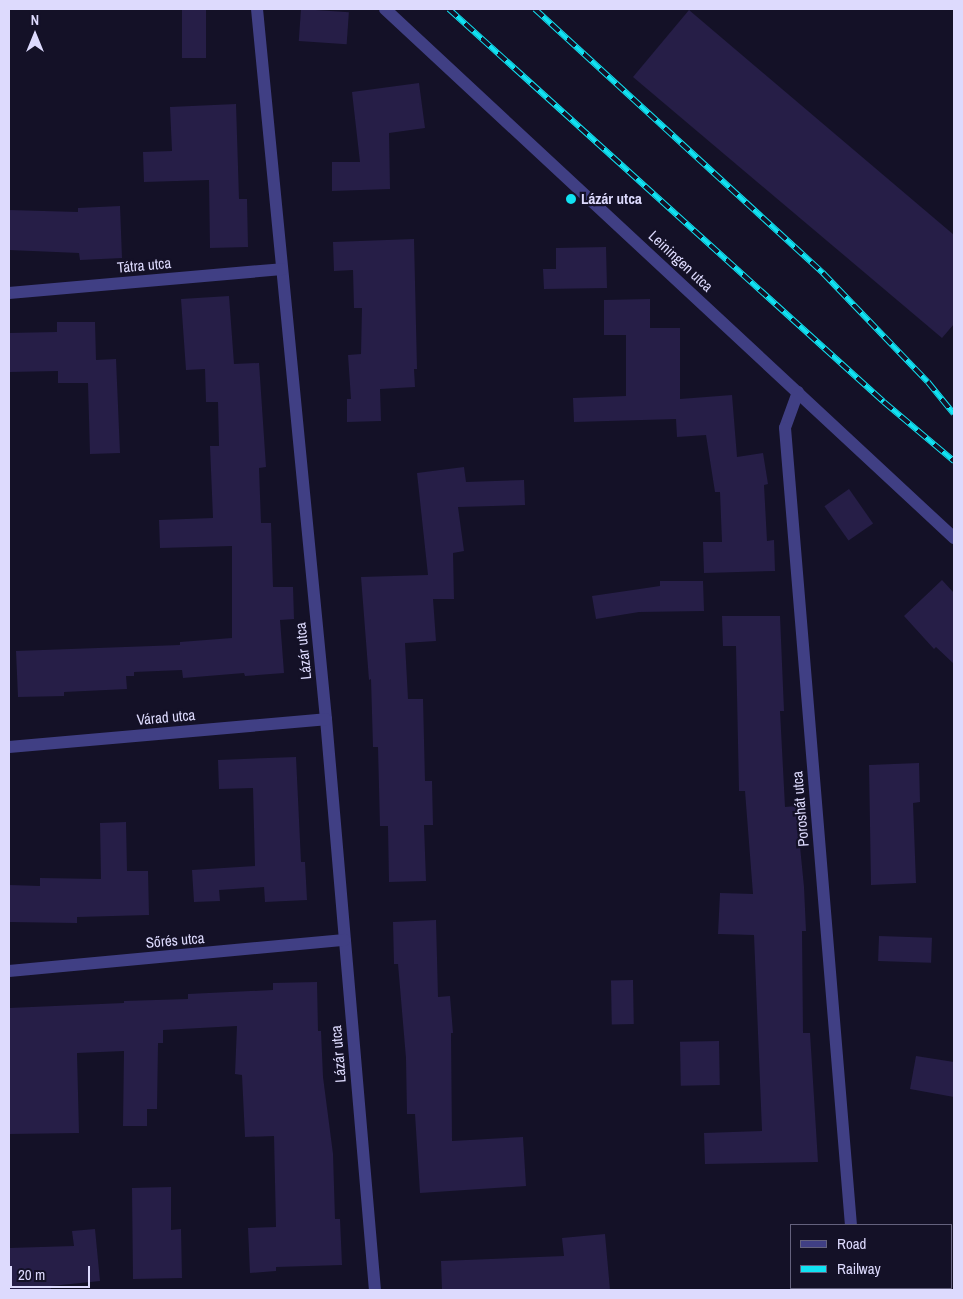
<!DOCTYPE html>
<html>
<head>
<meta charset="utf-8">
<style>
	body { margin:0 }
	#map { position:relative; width:963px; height:1299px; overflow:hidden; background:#141127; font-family:"Archivo Narrow",sans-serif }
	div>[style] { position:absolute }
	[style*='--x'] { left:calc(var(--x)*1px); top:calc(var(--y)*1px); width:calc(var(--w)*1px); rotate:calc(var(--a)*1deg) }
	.building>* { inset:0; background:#261e47; transform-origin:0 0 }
	.street>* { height:12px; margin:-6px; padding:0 6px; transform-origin:6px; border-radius:6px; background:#403f84 }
	.rail>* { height:5.5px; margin-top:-2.75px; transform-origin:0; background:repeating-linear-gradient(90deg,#141127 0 11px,#11e2f2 0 22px); box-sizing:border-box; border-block:1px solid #11e2f2 }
	.dots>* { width:14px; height:14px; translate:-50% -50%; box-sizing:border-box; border:2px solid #141127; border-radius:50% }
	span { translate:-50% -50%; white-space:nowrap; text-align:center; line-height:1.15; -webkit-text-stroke:4.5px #141127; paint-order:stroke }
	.poi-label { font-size:15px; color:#dddafd; font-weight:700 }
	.left { translate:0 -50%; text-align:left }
	.street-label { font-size:15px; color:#dddafd }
	.frame { position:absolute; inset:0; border:10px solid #dddafd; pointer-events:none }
	.legend { position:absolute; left:790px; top:1224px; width:162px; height:65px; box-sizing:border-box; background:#141127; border:1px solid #64617d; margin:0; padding:6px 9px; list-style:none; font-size:15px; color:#dddafd }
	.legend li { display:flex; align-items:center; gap:10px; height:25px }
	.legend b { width:25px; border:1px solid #64617d }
	.north { position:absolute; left:10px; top:10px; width:50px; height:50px; -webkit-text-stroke:4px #141127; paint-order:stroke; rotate:0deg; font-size:14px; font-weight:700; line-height:20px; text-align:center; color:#dddafd }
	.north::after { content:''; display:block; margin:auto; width:18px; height:22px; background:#dddafd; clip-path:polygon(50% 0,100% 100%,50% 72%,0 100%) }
	.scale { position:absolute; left:10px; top:1266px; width:80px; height:22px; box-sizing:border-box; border:2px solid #dddafd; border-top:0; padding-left:6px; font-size:15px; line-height:18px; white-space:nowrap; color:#dddafd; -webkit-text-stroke:4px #141127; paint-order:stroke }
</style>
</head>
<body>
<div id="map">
	<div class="building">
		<div style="left:182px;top:9px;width:24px;height:49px"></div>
		<div style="left:301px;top:9px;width:48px;height:32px;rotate:4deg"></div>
		<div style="clip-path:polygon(689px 10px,954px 235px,954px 324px,942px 338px,633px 77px)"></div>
		<div style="clip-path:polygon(419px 83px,425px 128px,389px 133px,390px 189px,332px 191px,332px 162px,360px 162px,352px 92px)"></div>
		<div style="clip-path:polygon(236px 104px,239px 199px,247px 199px,248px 247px,210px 248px,209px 180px,144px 182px,143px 152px,172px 151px,170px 107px)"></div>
		<div style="clip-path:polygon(120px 206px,122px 258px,80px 260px,79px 253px,9px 250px,9px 210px,78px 212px,78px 208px)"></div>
		<div style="clip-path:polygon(414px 239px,417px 369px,414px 369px,415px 387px,380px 389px,381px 421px,347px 422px,347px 399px,351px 399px,348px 355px,361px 354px,362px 308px,354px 308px,353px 270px,334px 271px,333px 242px)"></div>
		<div style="clip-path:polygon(606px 247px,607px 288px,544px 289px,543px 269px,556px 269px,556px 248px)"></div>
		<div style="clip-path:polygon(229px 296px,234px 364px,259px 363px,266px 467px,259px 468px,261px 523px,271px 523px,273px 587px,293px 587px,294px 619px,280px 620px,284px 673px,245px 676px,244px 673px,183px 678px,182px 670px,134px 672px,134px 676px,126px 676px,127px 689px,64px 692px,64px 696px,18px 697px,16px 651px,180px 645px,180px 642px,232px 638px,232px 546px,160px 548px,159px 520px,213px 518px,210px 446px,219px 446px,218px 402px,206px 402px,205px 369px,186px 370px,181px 299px)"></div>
		<div style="clip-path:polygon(650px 299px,650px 328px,680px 328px,680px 399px,732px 395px,737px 457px,763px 453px,768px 484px,764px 485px,767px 541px,774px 540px,775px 571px,704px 573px,703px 542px,722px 542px,720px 492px,715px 492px,706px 435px,677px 437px,676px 419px,574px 422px,573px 398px,626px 396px,626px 335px,604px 335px,604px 300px)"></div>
		<div style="clip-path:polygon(57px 322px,95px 322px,96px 360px,116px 359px,120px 453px,90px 454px,88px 383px,58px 383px,58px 371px,9px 372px,9px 333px,57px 332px)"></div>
		<div style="clip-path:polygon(464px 467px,466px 482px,524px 480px,525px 505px,458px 507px,464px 551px,453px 553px,454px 599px,433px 599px,436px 641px,405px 643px,408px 699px,423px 699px,425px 781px,432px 781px,433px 825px,424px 825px,426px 881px,389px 882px,388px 826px,380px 826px,378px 747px,373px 747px,371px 679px,369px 680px,361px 577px,428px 575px,417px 473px)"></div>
		<div style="left:849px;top:489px;width:42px;height:30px;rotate:55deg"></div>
		<div style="clip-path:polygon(942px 580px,954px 593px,954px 664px,936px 647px,934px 649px,904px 616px)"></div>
		<div style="clip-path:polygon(660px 581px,703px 581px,704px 611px,639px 612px,596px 619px,592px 596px,660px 586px)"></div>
		<div style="clip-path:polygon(722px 616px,780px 616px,784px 711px,780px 711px,785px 807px,796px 806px,804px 887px,806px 931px,802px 931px,803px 1033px,810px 1033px,818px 1162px,705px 1164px,704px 1133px,762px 1131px,754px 935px,718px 934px,720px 893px,753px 894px,745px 791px,739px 791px,736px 646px,723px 646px)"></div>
		<div style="clip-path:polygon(296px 757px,301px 862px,305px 862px,307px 900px,265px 902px,264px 887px,219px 890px,220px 901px,194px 902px,192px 870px,255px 866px,253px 788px,219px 789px,218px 760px)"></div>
		<div style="clip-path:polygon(919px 763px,920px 802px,913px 803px,916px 883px,871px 885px,869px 765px)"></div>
		<div style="clip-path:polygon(126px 822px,127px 871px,148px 871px,149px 915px,77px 917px,77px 923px,9px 922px,9px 885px,40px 886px,40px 878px,101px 879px,100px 823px)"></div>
		<div style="clip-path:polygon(436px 920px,438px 997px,450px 996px,453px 1033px,451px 1033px,452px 1141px,523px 1137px,526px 1186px,420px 1193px,415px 1114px,407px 1114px,406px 1058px,398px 964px,394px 964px,393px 922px)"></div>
		<div style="left:879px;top:936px;width:53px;height:25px;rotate:2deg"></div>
		<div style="left:633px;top:980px;width:44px;height:22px;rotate:89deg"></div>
		<div style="clip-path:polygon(317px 982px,318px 1031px,321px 1031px,323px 1077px,333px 1154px,335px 1219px,340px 1219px,342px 1265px,276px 1267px,276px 1271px,250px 1273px,248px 1228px,276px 1227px,274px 1136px,245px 1137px,242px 1075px,235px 1074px,237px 1026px,163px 1030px,163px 1043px,158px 1043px,157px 1109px,147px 1109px,147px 1126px,123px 1126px,124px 1051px,77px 1053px,79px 1133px,9px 1134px,9px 1008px,124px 1003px,124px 1001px,188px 999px,188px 994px,273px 990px,273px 983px)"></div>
		<div style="left:719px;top:1041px;width:44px;height:39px;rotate:89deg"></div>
		<div style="clip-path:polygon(916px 1056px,954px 1062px,954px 1097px,910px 1089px)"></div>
		<div style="clip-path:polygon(171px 1187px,171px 1230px,181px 1229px,182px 1278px,133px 1279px,132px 1188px)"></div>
		<div style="clip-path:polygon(95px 1229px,100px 1281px,51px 1286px,51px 1290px,9px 1290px,9px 1248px,74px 1246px,72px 1231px)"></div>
		<div style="clip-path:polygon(605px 1234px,610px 1290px,442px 1290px,441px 1261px,564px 1256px,562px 1238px)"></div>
	</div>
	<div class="street">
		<div style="--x:257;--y:9;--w:713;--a:84.45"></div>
		<div style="--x:326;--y:719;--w:573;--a:85.1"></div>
		<div style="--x:385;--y:9;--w:777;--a:42.91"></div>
		<div style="--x:9;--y:293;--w:274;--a:-5"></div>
		<div style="--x:798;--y:392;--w:38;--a:110"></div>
		<div style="--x:785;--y:428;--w:800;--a:85.27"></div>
		<div style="--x:9;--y:747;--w:318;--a:-5"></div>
		<div style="--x:9;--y:971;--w:337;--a:-5.3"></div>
		<div style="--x:857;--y:1288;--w:2;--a:90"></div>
	</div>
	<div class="rail">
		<div style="--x:449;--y:9;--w:586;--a:42.1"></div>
		<div style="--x:884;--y:402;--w:92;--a:40.1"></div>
		<div style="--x:535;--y:9;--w:391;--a:42.5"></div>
		<div style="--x:823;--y:273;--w:151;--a:46.1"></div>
		<div style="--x:928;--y:382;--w:41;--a:50.9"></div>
	</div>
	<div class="dots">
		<div style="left:571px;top:199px;background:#11e2f2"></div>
	</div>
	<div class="poi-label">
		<span class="left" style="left:581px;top:199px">Lázár utca</span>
	</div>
	<div class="street-label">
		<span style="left:681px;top:261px;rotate:43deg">Leiningen utca</span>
		<span style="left:144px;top:265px;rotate:-5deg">Tátra utca</span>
		<span style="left:303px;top:651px;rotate:-96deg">Lázár utca</span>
		<span style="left:166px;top:717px;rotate:-5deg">Várad utca</span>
		<span style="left:800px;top:809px;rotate:-95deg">Poroshát utca</span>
		<span style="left:175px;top:940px;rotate:-5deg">Sőrés utca</span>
		<span style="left:338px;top:1054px;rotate:-95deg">Lázár utca</span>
	</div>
	<div class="frame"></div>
	<ul class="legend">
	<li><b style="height:6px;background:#403f84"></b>Road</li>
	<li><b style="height:6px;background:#11e2f2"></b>Railway</li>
	</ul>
	<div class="north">N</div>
	<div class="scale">20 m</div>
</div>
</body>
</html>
